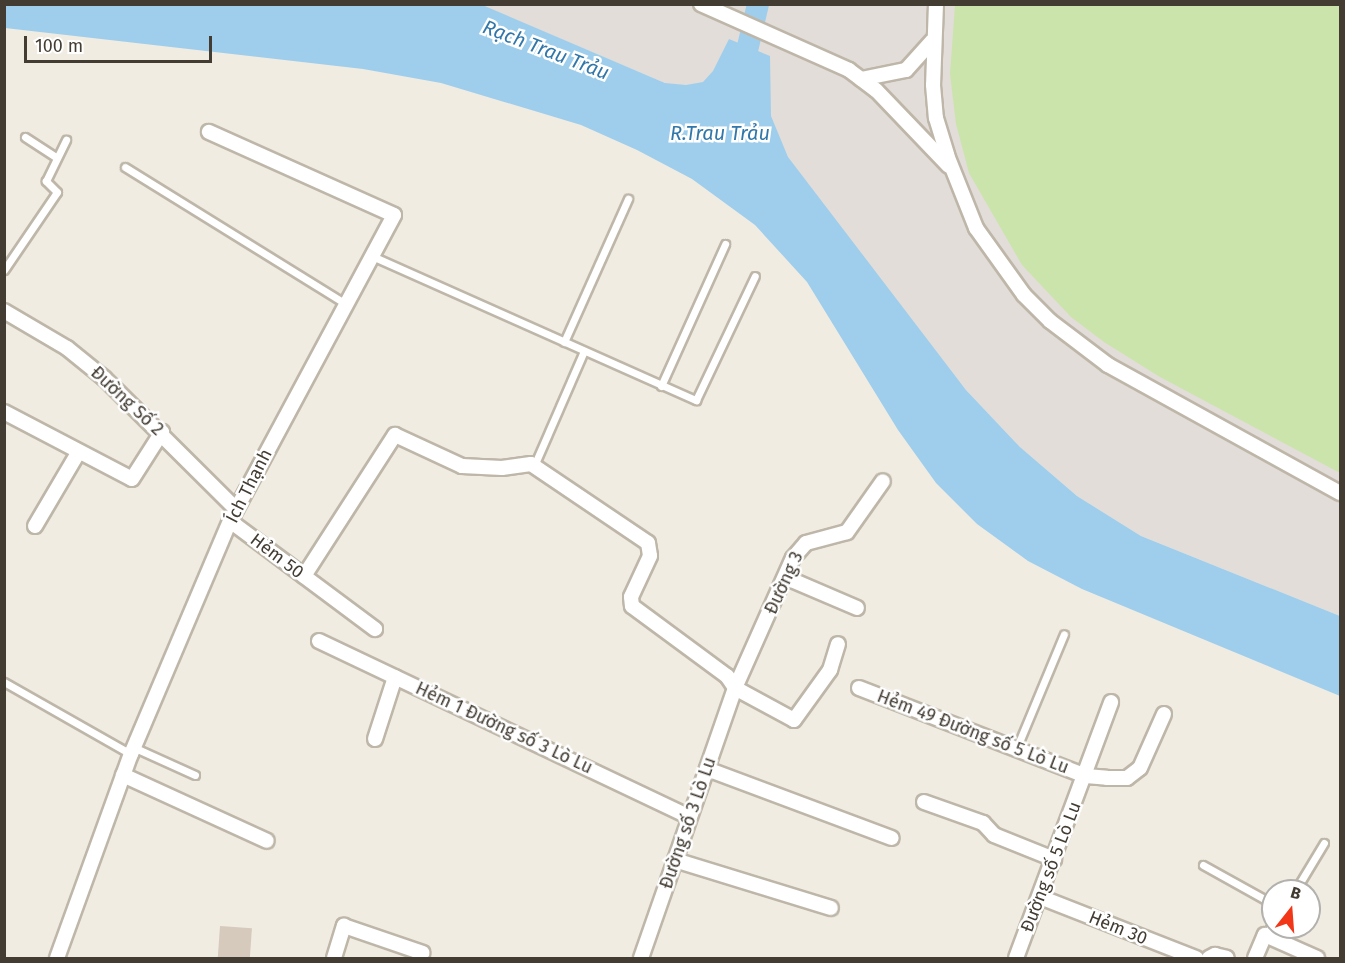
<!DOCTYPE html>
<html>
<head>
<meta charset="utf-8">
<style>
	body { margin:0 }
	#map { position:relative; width:1345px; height:963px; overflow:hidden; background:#f1ece2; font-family:"Fira Sans",sans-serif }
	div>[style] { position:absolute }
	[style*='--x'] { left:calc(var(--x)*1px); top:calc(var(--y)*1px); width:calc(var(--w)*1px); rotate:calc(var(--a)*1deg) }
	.industrial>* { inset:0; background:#e2ddd8 }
	.green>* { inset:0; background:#cbe4ac }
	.water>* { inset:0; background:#9fceed }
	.river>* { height:22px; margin:-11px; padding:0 11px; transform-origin:11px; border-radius:11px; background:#9fceed }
	.building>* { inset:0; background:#d5cabb; transform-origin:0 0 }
	.roads { filter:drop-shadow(2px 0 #beb7a9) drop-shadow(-2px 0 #beb7a9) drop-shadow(0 2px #beb7a9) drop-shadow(0 -2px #beb7a9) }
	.service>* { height:7px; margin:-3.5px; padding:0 3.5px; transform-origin:3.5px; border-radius:3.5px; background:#fff }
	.minor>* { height:14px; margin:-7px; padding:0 7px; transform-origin:7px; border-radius:7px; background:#fff }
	span { translate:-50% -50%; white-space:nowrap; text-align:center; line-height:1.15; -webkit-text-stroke:5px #fff; paint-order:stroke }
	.street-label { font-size:18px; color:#423c33 }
	.water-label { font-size:20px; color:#3177a9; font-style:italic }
	.frame { position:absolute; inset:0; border:6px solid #423c33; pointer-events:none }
	.north { position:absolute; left:1261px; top:879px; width:60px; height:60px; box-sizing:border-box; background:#fff; border:2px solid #b3b1ad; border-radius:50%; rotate:17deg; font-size:16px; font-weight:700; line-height:24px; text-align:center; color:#423c33 }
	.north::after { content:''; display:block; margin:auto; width:21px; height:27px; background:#f23718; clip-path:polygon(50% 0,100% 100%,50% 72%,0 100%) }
	.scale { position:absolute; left:24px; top:36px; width:188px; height:27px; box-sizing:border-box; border:3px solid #423c33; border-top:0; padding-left:8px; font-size:18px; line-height:21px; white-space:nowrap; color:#423c33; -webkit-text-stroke:4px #fff; paint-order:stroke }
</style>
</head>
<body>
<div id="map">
	<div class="industrial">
		<div style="clip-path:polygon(480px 5px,1340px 5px,1340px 616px,1141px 536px,1077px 496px,1020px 447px,966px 390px,800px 177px,665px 83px)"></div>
	</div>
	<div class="green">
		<div style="clip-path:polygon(955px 5px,1340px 5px,1340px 473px,1160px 377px,1104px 342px,1071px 317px,1022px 265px,969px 173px,956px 124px,950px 74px)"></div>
	</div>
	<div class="water">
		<div style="clip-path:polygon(480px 4px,665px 83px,686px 85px,703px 82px,713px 71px,729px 39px,770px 56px,771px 116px,788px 157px,966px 390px,1020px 447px,1077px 496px,1141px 536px,1340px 616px,1340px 696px,1082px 589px,1028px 561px,977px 524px,936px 483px,898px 430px,807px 282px,755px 225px,692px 179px,637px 150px,581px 125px,441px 83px,363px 69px,5px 28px,5px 5px)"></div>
	</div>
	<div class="river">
		<div style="--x:741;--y:76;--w:74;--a:-76.7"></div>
	</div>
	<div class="building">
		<div style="left:220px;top:926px;width:32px;height:32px;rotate:4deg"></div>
	</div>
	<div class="roads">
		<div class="service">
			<div style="--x:25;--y:137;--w:38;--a:33"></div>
			<div style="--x:125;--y:167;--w:260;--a:31.8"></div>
			<div style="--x:372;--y:256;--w:355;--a:24"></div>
			<div style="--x:696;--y:400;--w:137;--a:-64.6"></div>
			<div style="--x:4;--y:270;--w:94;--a:-55.8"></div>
			<div style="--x:57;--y:192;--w:16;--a:-135"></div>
			<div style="--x:46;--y:181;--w:46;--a:-64"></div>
			<div style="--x:564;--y:342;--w:157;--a:-65.9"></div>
			<div style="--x:661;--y:386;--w:156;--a:-65.7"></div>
			<div style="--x:534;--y:466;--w:125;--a:-66.5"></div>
			<div style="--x:4;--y:682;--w:146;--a:29.6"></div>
			<div style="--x:133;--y:747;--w:68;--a:24.3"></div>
			<div style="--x:1017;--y:747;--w:122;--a:-67.4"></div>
			<div style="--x:1203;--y:865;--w:80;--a:29.1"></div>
			<div style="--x:1295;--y:891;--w:56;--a:-58.9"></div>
			<div style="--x:1265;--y:935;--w:14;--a:-54"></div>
		</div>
		<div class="minor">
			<div style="--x:701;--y:4;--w:162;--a:24"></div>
			<div style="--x:849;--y:70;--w:34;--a:37"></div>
			<div style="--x:876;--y:90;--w:105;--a:46.2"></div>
			<div style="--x:936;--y:4;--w:81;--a:92.1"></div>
			<div style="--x:933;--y:85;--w:33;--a:85"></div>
			<div style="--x:936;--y:118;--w:39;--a:73"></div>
			<div style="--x:947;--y:155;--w:79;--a:68.3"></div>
			<div style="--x:976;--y:228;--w:82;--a:54.4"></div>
			<div style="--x:1024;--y:295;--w:37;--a:45"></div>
			<div style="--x:1050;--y:321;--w:73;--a:37.2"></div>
			<div style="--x:1108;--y:365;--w:265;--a:28.9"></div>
			<div style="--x:861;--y:79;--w:46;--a:-11.3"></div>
			<div style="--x:906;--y:70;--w:39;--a:-48"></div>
			<div style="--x:4;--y:311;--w:73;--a:30.4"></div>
			<div style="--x:67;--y:348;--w:48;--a:39"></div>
			<div style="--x:104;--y:378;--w:186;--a:44.8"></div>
			<div style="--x:4;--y:412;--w:144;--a:27.6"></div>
			<div style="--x:132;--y:479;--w:56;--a:-57.4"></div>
			<div style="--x:230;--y:521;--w:181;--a:36.7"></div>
			<div style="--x:35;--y:526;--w:85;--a:-59.5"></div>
			<div style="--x:304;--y:576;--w:168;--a:-57.2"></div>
			<div style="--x:395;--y:435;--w:74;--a:24.8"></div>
			<div style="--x:462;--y:466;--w:40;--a:2.9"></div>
			<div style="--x:502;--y:468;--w:29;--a:-8"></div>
			<div style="--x:531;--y:464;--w:141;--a:34"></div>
			<div style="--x:648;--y:543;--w:13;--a:81"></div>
			<div style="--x:650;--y:556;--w:45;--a:114.9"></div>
			<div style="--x:631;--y:597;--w:9;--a:84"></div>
			<div style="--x:632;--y:606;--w:118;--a:36.4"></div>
			<div style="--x:727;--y:676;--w:14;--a:56"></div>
			<div style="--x:787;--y:578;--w:76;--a:23.2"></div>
			<div style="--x:319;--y:641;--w:408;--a:25.4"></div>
			<div style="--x:735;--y:688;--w:67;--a:28.5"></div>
			<div style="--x:794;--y:720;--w:62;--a:-54.2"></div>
			<div style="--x:830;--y:670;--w:27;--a:-73"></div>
			<div style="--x:859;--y:688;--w:243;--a:21.2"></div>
			<div style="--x:1086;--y:776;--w:21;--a:5"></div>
			<div style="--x:1107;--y:778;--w:20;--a:0"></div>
			<div style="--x:1127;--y:778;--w:16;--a:-38"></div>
			<div style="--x:1140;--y:768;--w:59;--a:-66"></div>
			<div style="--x:375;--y:739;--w:65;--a:-72.1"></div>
			<div style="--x:707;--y:769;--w:197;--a:20.5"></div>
			<div style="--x:123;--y:775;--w:158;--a:24.6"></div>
			<div style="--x:924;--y:802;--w:63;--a:19.6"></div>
			<div style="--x:983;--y:823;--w:16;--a:47"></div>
			<div style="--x:994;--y:835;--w:65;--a:21.8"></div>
			<div style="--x:675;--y:860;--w:163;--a:17.1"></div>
			<div style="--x:1040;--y:897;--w:168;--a:21.4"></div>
			<div style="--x:57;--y:958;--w:217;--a:-70.1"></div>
			<div style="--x:131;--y:754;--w:253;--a:-67"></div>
			<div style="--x:230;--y:521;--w:347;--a:-61.8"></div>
			<div style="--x:394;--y:215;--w:203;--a:-155.8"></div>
			<div style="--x:334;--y:958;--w:34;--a:-73"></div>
			<div style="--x:344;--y:926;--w:83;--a:18.9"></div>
			<div style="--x:641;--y:958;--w:286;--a:-70.8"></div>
			<div style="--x:735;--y:688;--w:142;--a:-66"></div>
			<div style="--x:793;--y:558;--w:20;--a:-49"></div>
			<div style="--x:806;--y:543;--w:42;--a:-15"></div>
			<div style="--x:847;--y:532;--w:62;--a:-54.8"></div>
			<div style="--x:1016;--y:958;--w:273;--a:-69.6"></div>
			<div style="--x:1209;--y:958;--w:7;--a:-27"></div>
			<div style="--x:1215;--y:955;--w:12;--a:14"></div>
			<div style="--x:1255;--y:958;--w:25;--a:-67"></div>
			<div style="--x:1265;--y:935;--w:57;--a:23.9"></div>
		</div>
	</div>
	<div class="street-label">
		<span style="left:127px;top:401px;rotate:43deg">Đường Số 2</span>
		<span style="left:249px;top:486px;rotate:-63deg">Ích Thạnh</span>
		<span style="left:277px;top:556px;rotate:37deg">Hẻm 50</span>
		<span style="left:784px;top:583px;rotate:-65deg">Đường 3</span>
		<span style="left:504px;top:728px;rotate:25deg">Hẻm 1 Đường số 3 Lò Lu</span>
		<span style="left:973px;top:732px;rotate:21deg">Hẻm 49 Đường số 5 Lò Lu</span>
		<span style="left:688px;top:823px;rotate:-71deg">Đường số 3 Lò Lu</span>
		<span style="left:1051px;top:867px;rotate:-69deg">Đường số 5 Lò Lu</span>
		<span style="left:1118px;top:928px;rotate:22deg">Hẻm 30</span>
	</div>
	<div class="water-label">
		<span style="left:546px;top:50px;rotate:21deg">Rạch Trau Trảu</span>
		<span style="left:720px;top:133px">R.Trau Trảu</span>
	</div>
	<div class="frame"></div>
	<div class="north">B</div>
	<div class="scale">100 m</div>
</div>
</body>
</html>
